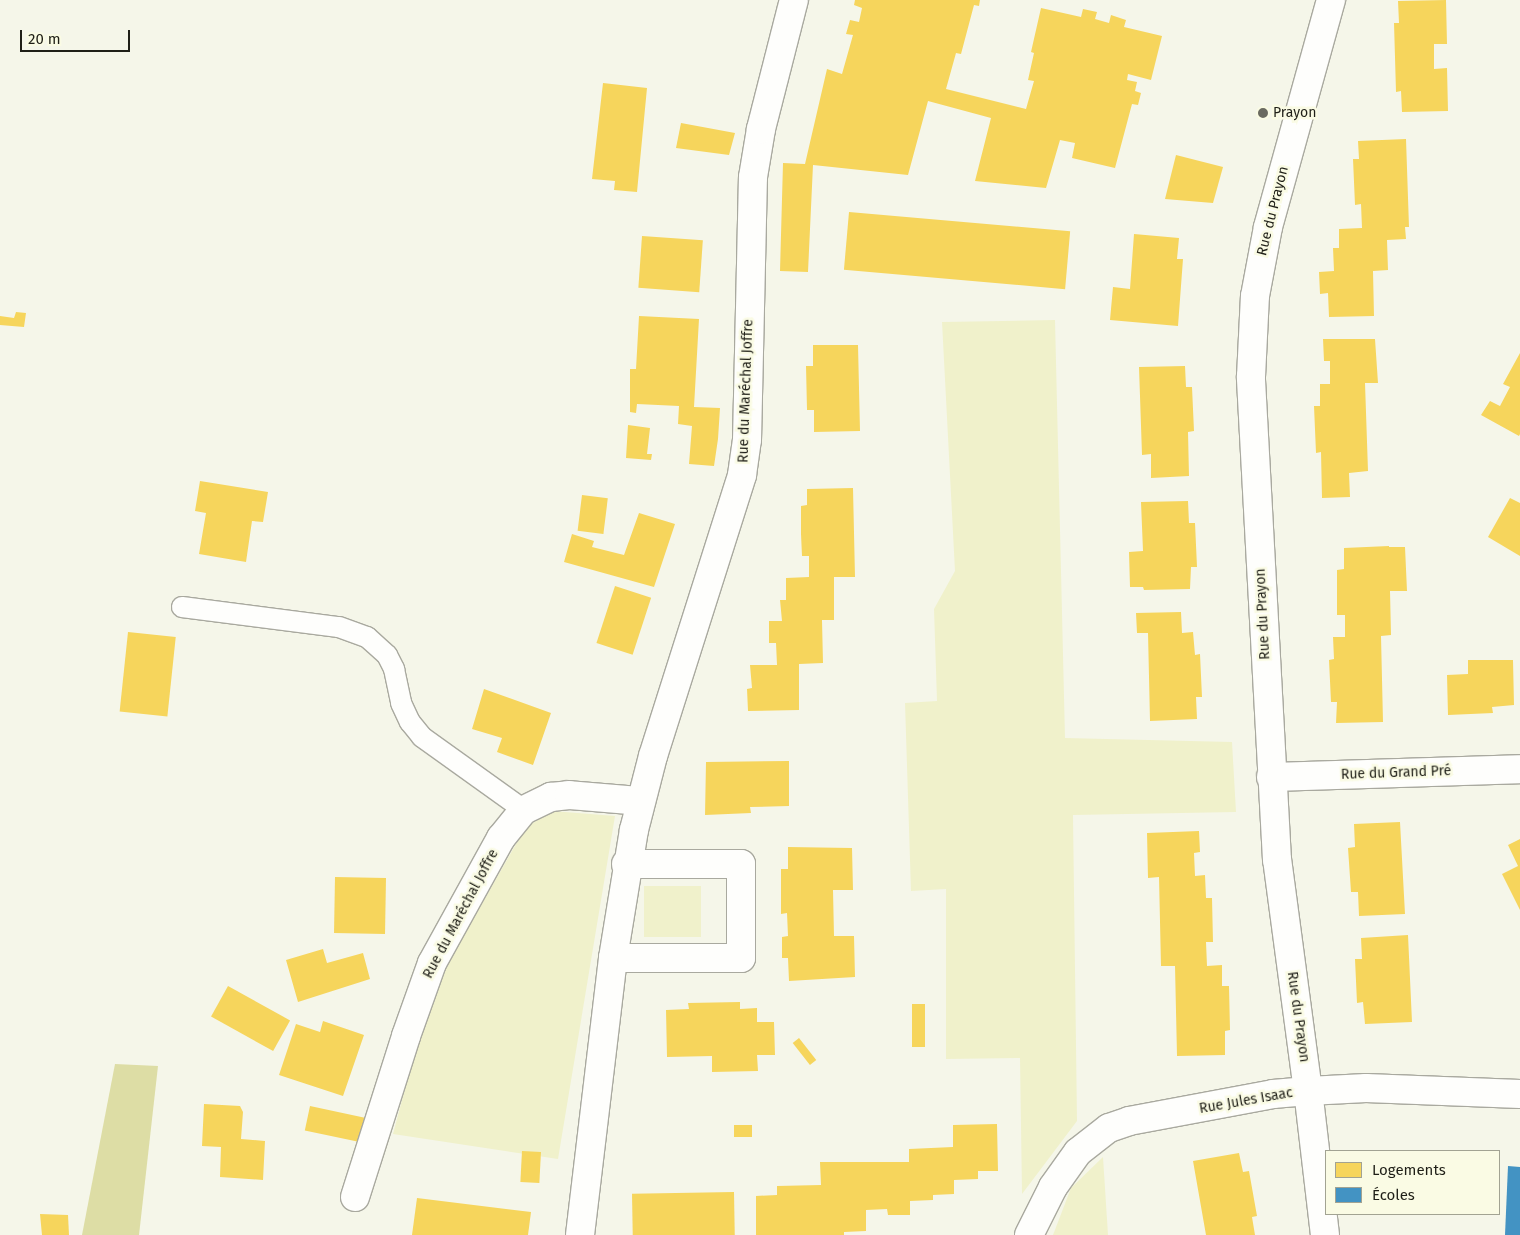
<!DOCTYPE html>
<html>
<head>
<meta charset="utf-8">
<style>
	body { margin:0 }
	#map { position:relative; width:1520px; height:1235px; overflow:hidden; background:#f5f6e9; font-family:"Fira Sans",sans-serif }
	div>[style] { position:absolute }
	[style*='--x'] { left:calc(var(--x)*1px); top:calc(var(--y)*1px); width:calc(var(--w)*1px); rotate:calc(var(--a)*1deg) }
	.green>* { inset:0; background:#f0f1cb; transform-origin:0 0 }
	.forest>* { inset:0; background:#dddda5 }
	.homes>* { inset:0; background:#f6d55c; transform-origin:0 0 }
	.schools>* { inset:0; background:#4393c3 }
	.roads { filter:drop-shadow(1px 0 #a9a99f) drop-shadow(-1px 0 #a9a99f) drop-shadow(0 1px #a9a99f) drop-shadow(0 -1px #a9a99f) }
	.service>* { height:20px; margin:-10px; padding:0 10px; transform-origin:10px; border-radius:10px; background:#fefefc }
	.minor>* { height:28px; margin:-14px; padding:0 14px; transform-origin:14px; border-radius:14px; background:#fefefc }
	.dots>* { width:14px; height:14px; translate:-50% -50%; box-sizing:border-box; border:2px solid #fafbe4; border-radius:50% }
	span { translate:-50% -50%; white-space:nowrap; text-align:center; line-height:1.15; -webkit-text-stroke:5px #fafbe4; paint-order:stroke }
	.poi-label { font-size:14px; color:#1f1f17 }
	.left { translate:0 -50%; text-align:left }
	.street-label { font-size:14px; color:#1f1f17 }
	.legend { position:absolute; left:1325px; top:1150px; width:175px; height:65px; box-sizing:border-box; background:#fafbe4; border:1px solid #a2a392; margin:0; padding:6px 9px; list-style:none; font-size:15px; color:#1f1f17 }
	.legend li { display:flex; align-items:center; gap:10px; height:25px }
	.legend b { width:25px; border:1px solid #a2a392 }
	.scale { position:absolute; left:20px; top:30px; width:110px; height:22px; box-sizing:border-box; border:2px solid #1f1f17; border-top:0; padding-left:6px; font-size:15px; line-height:18px; white-space:nowrap; color:#1f1f17; -webkit-text-stroke:4px #fafbe4; paint-order:stroke }
</style>
</head>
<body>
<div id="map">
	<div class="green">
		<div style="clip-path:polygon(1055px 320px,1065px 738px,1232px 742px,1236px 812px,1073px 815px,1077px 1121px,1022px 1194px,1020px 1058px,946px 1059px,946px 889px,911px 891px,905px 703px,937px 701px,934px 609px,955px 571px,942px 322px)"></div>
		<div style="clip-path:polygon(552px 811px,615px 816px,558px 1159px,393px 1134px,430px 995px,516px 844px,528px 826px)"></div>
		<div style="left:644px;top:886px;width:57px;height:51px"></div>
		<div style="clip-path:polygon(1103px 1157px,1108px 1235px,1053px 1235px,1071px 1188px)"></div>
	</div>
	<div class="forest">
		<div style="clip-path:polygon(115px 1064px,158px 1066px,139px 1235px,82px 1235px)"></div>
	</div>
	<div class="homes">
		<div style="clip-path:polygon(855px 0,980px 0,979px 6px,974px 5px,961px 54px,956px 53px,946px 89px,1026px 109px,1034px 81px,1028px 80px,1034px 53px,1031px 52px,1041px 8px,1081px 17px,1083px 9px,1097px 12px,1095px 19px,1109px 23px,1111px 15px,1126px 20px,1124px 27px,1162px 36px,1151px 80px,1128px 74px,1127px 80px,1137px 82px,1135px 91px,1141px 93px,1138px 105px,1132px 104px,1115px 168px,1072px 158px,1075px 143px,1060px 140px,1046px 188px,975px 181px,991px 118px,928px 101px,908px 175px,813px 165px,808px 272px,780px 271px,783px 163px,805px 164px,827px 69px,842px 74px,853px 35px,846px 34px,850px 20px,859px 22px,862px 8px,854px 5px)"></div>
		<div style="clip-path:polygon(1446px 0,1447px 44px,1434px 44px,1434px 69px,1447px 68px,1448px 111px,1402px 112px,1401px 91px,1396px 92px,1394px 23px,1399px 23px,1398px 1px)"></div>
		<div style="clip-path:polygon(603px 83px,647px 88px,637px 192px,614px 190px,615px 181px,592px 179px)"></div>
		<div style="clip-path:polygon(681px 123px,735px 133px,729px 155px,676px 148px)"></div>
		<div style="clip-path:polygon(1406px 139px,1409px 227px,1405px 227px,1406px 239px,1387px 240px,1388px 270px,1373px 271px,1374px 316px,1329px 317px,1328px 293px,1320px 294px,1319px 272px,1334px 271px,1333px 248px,1339px 248px,1339px 229px,1362px 228px,1361px 204px,1355px 205px,1353px 159px,1359px 159px,1358px 141px)"></div>
		<div style="clip-path:polygon(1176px 155px,1223px 167px,1213px 203px,1165px 199px)"></div>
		<div style="left:849px;top:212px;width:222px;height:58px;rotate:5deg"></div>
		<div style="clip-path:polygon(1134px 234px,1179px 238px,1177px 259px,1183px 259px,1178px 326px,1110px 320px,1113px 287px,1130px 289px)"></div>
		<div style="left:642px;top:236px;width:61px;height:52px;rotate:4deg"></div>
		<div style="clip-path:polygon(16px 312px,26px 313px,24px 327px,0 325px,0 316px,14px 318px)"></div>
		<div style="clip-path:polygon(639px 316px,699px 319px,694px 407px,720px 408px,718px 439px,714px 466px,689px 464px,692px 426px,678px 424px,679px 406px,637px 404px,636px 413px,630px 412px,630px 369px,636px 369px)"></div>
		<div style="clip-path:polygon(1323px 339px,1375px 339px,1378px 383px,1365px 383px,1368px 471px,1349px 473px,1350px 497px,1322px 498px,1321px 452px,1316px 453px,1314px 406px,1320px 406px,1320px 384px,1330px 384px,1330px 361px,1324px 361px)"></div>
		<div style="clip-path:polygon(813px 345px,858px 345px,860px 431px,814px 432px,814px 410px,807px 410px,806px 366px,813px 366px)"></div>
		<div style="clip-path:polygon(1520px 353px,1520px 434px,1519px 436px,1481px 415px,1490px 401px,1500px 406px,1510px 387px,1503px 384px)"></div>
		<div style="clip-path:polygon(1185px 366px,1186px 387px,1192px 387px,1194px 431px,1188px 432px,1189px 476px,1151px 478px,1151px 454px,1142px 455px,1139px 367px)"></div>
		<div style="clip-path:polygon(628px 425px,650px 428px,647px 454px,652px 454px,651px 460px,626px 458px)"></div>
		<div style="clip-path:polygon(200px 481px,268px 492px,263px 522px,252px 521px,246px 562px,199px 554px,206px 513px,195px 511px)"></div>
		<div style="clip-path:polygon(853px 488px,855px 577px,834px 577px,834px 620px,822px 620px,823px 663px,799px 664px,799px 710px,748px 711px,747px 689px,752px 688px,750px 665px,777px 665px,776px 643px,769px 643px,769px 621px,782px 621px,780px 600px,786px 600px,786px 578px,809px 577px,809px 556px,802px 556px,801px 534px,801px 506px,807px 505px,807px 489px)"></div>
		<div style="left:582px;top:495px;width:26px;height:36px;rotate:7deg"></div>
		<div style="clip-path:polygon(1510px 498px,1520px 503px,1520px 556px,1488px 537px)"></div>
		<div style="clip-path:polygon(1188px 501px,1189px 523px,1195px 523px,1197px 567px,1191px 567px,1190px 589px,1144px 590px,1143px 587px,1130px 587px,1129px 552px,1143px 551px,1141px 502px)"></div>
		<div style="clip-path:polygon(639px 513px,675px 524px,654px 587px,564px 562px,572px 534px,594px 541px,592px 547px,624px 555px)"></div>
		<div style="clip-path:polygon(1389px 546px,1389px 547px,1405px 547px,1407px 591px,1390px 591px,1391px 635px,1381px 636px,1383px 722px,1336px 723px,1337px 702px,1331px 702px,1329px 660px,1334px 659px,1333px 637px,1345px 637px,1345px 615px,1337px 615px,1337px 570px,1344px 569px,1344px 548px)"></div>
		<div style="left:615px;top:586px;width:38px;height:60px;rotate:18deg"></div>
		<div style="clip-path:polygon(1181px 612px,1182px 633px,1193px 632px,1195px 655px,1200px 654px,1202px 697px,1196px 697px,1197px 719px,1150px 721px,1148px 633px,1137px 633px,1136px 613px)"></div>
		<div style="left:128px;top:632px;width:48px;height:80px;rotate:6deg"></div>
		<div style="clip-path:polygon(1468px 660px,1513px 660px,1514px 705px,1492px 707px,1493px 713px,1448px 715px,1447px 675px,1468px 674px)"></div>
		<div style="clip-path:polygon(484px 689px,551px 713px,533px 765px,497px 752px,502px 738px,472px 729px)"></div>
		<div style="clip-path:polygon(789px 761px,789px 806px,750px 807px,751px 813px,705px 815px,706px 762px)"></div>
		<div style="clip-path:polygon(1400px 822px,1405px 914px,1359px 916px,1358px 892px,1351px 892px,1348px 848px,1355px 847px,1354px 824px)"></div>
		<div style="clip-path:polygon(1199px 831px,1200px 852px,1194px 853px,1195px 876px,1205px 875px,1206px 898px,1212px 898px,1213px 942px,1206px 942px,1207px 966px,1222px 965px,1222px 986px,1229px 986px,1230px 1030px,1225px 1031px,1225px 1055px,1177px 1056px,1175px 966px,1161px 966px,1159px 877px,1148px 878px,1147px 833px)"></div>
		<div style="clip-path:polygon(1520px 839px,1520px 910px,1502px 874px,1518px 866px,1508px 845px)"></div>
		<div style="clip-path:polygon(788px 847px,852px 848px,853px 890px,833px 890px,834px 936px,854px 936px,855px 977px,789px 981px,788px 958px,782px 958px,782px 937px,788px 936px,787px 913px,781px 914px,781px 869px,788px 869px)"></div>
		<div style="left:335px;top:877px;width:51px;height:56px;rotate:1deg"></div>
		<div style="clip-path:polygon(1408px 935px,1412px 1022px,1365px 1024px,1363px 1002px,1357px 1003px,1355px 959px,1362px 959px,1361px 938px)"></div>
		<div style="clip-path:polygon(323px 949px,327px 963px,363px 953px,370px 979px,298px 1002px,286px 960px)"></div>
		<div style="left:228px;top:986px;width:71px;height:35px;rotate:29deg"></div>
		<div style="clip-path:polygon(740px 1002px,740px 1009px,757px 1008px,757px 1022px,774px 1022px,775px 1055px,757px 1055px,758px 1071px,712px 1072px,712px 1056px,667px 1057px,666px 1010px,689px 1009px,688px 1003px)"></div>
		<div style="left:925px;top:1004px;width:43px;height:13px;rotate:90deg"></div>
		<div style="clip-path:polygon(323px 1021px,364px 1035px,343px 1096px,279px 1075px,296px 1024px,320px 1032px)"></div>
		<div style="left:799px;top:1038px;width:28px;height:8px;rotate:52deg"></div>
		<div style="clip-path:polygon(204px 1104px,240px 1106px,243px 1112px,241px 1139px,265px 1141px,263px 1180px,220px 1177px,221px 1147px,202px 1146px)"></div>
		<div style="left:310px;top:1106px;width:56px;height:25px;rotate:12deg"></div>
		<div style="clip-path:polygon(997px 1124px,998px 1171px,978px 1171px,978px 1179px,954px 1180px,954px 1194px,933px 1195px,933px 1200px,910px 1201px,910px 1215px,888px 1215px,887px 1209px,866px 1210px,866px 1231px,844px 1232px,844px 1235px,756px 1235px,756px 1196px,777px 1195px,777px 1186px,821px 1185px,820px 1162px,909px 1162px,909px 1149px,953px 1147px,953px 1125px)"></div>
		<div style="left:734px;top:1125px;width:18px;height:12px"></div>
		<div style="left:522px;top:1151px;width:19px;height:31px;rotate:3deg"></div>
		<div style="clip-path:polygon(1239px 1153px,1243px 1172px,1249px 1171px,1257px 1216px,1252px 1217px,1255px 1235px,1206px 1235px,1193px 1161px)"></div>
		<div style="left:734px;top:1192px;width:43px;height:102px;rotate:89deg"></div>
		<div style="clip-path:polygon(417px 1198px,531px 1212px,528px 1235px,412px 1235px)"></div>
		<div style="clip-path:polygon(40px 1214px,68px 1215px,69px 1235px,42px 1235px)"></div>
	</div>
	<div class="schools">
		<div style="clip-path:polygon(1508px 1166px,1520px 1167px,1520px 1235px,1505px 1235px)"></div>
	</div>
	<div class="roads">
		<div class="service">
			<div style="--x:182;--y:607;--w:158;--a:7.3"></div>
			<div style="--x:339;--y:627;--w:30;--a:20"></div>
			<div style="--x:367;--y:637;--w:27;--a:42"></div>
			<div style="--x:387;--y:655;--w:16;--a:63"></div>
			<div style="--x:394;--y:669;--w:35;--a:78"></div>
			<div style="--x:401;--y:703;--w:21;--a:65"></div>
			<div style="--x:410;--y:722;--w:19;--a:51"></div>
			<div style="--x:422;--y:737;--w:125;--a:35.6"></div>
		</div>
		<div class="minor">
			<div style="--x:1271;--y:777;--w:249;--a:-1.8"></div>
			<div style="--x:613;--y:958;--w:128;--a:0"></div>
			<div style="--x:741;--y:958;--w:94;--a:-90"></div>
			<div style="--x:741;--y:864;--w:115;--a:180"></div>
			<div style="--x:355;--y:1197;--w:169;--a:-72.4"></div>
			<div style="--x:406;--y:1036;--w:77;--a:-70.4"></div>
			<div style="--x:432;--y:963;--w:143;--a:-61.1"></div>
			<div style="--x:501;--y:838;--w:36;--a:-51"></div>
			<div style="--x:524;--y:810;--w:30;--a:-26"></div>
			<div style="--x:551;--y:797;--w:18;--a:-6"></div>
			<div style="--x:569;--y:795;--w:71;--a:4.8"></div>
			<div style="--x:580;--y:1235;--w:279;--a:-83.2"></div>
			<div style="--x:613;--y:958;--w:130;--a:-80.7"></div>
			<div style="--x:634;--y:830;--w:76;--a:-75.6"></div>
			<div style="--x:653;--y:756;--w:295;--a:-72.4"></div>
			<div style="--x:742;--y:475;--w:35;--a:-82"></div>
			<div style="--x:747;--y:440;--w:263;--a:-88.7"></div>
			<div style="--x:753;--y:177;--w:49;--a:-80.5"></div>
			<div style="--x:761;--y:129;--w:133;--a:-75.7"></div>
			<div style="--x:1029;--y:1235;--w:54;--a:-63.4"></div>
			<div style="--x:1053;--y:1187;--w:43;--a:-54.5"></div>
			<div style="--x:1078;--y:1152;--w:39;--a:-38"></div>
			<div style="--x:1109;--y:1128;--w:21;--a:-19"></div>
			<div style="--x:1129;--y:1121;--w:147;--a:-10.6"></div>
			<div style="--x:1273;--y:1094;--w:35;--a:-5"></div>
			<div style="--x:1308;--y:1091;--w:58;--a:-3"></div>
			<div style="--x:1366;--y:1088;--w:154;--a:2.2"></div>
			<div style="--x:1325;--y:1235;--w:145;--a:-96.7"></div>
			<div style="--x:1308;--y:1091;--w:233;--a:-97.6"></div>
			<div style="--x:1277;--y:860;--w:484;--a:-93.1"></div>
			<div style="--x:1251;--y:377;--w:81;--a:-87.2"></div>
			<div style="--x:1255;--y:296;--w:70;--a:-79.3"></div>
			<div style="--x:1268;--y:227;--w:236;--a:-74.5"></div>
		</div>
	</div>
	<div class="dots">
		<div style="left:1263px;top:113px;background:#6a6a60"></div>
	</div>
	<div class="poi-label">
		<span class="left" style="left:1273px;top:113px">Prayon</span>
	</div>
	<div class="street-label">
		<span style="left:1273px;top:211px;rotate:-76deg">Rue du Prayon</span>
		<span style="left:746px;top:391px;rotate:-88deg">Rue du Maréchal Joffre</span>
		<span style="left:1263px;top:614px;rotate:-93deg">Rue du Prayon</span>
		<span style="left:1396px;top:773px;rotate:-2deg">Rue du Grand Pré</span>
		<span style="left:461px;top:914px;rotate:-62deg">Rue du Maréchal Joffre</span>
		<span style="left:1298px;top:1017px;rotate:82deg">Rue du Prayon</span>
		<span style="left:1246px;top:1101px;rotate:-10deg">Rue Jules Isaac</span>
	</div>
	<ul class="legend">
	<li><b style="height:14px;background:#f6d55c"></b>Logements</li>
	<li><b style="height:14px;background:#4393c3"></b>Écoles</li>
	</ul>
	<div class="scale">20 m</div>
</div>
</body>
</html>
